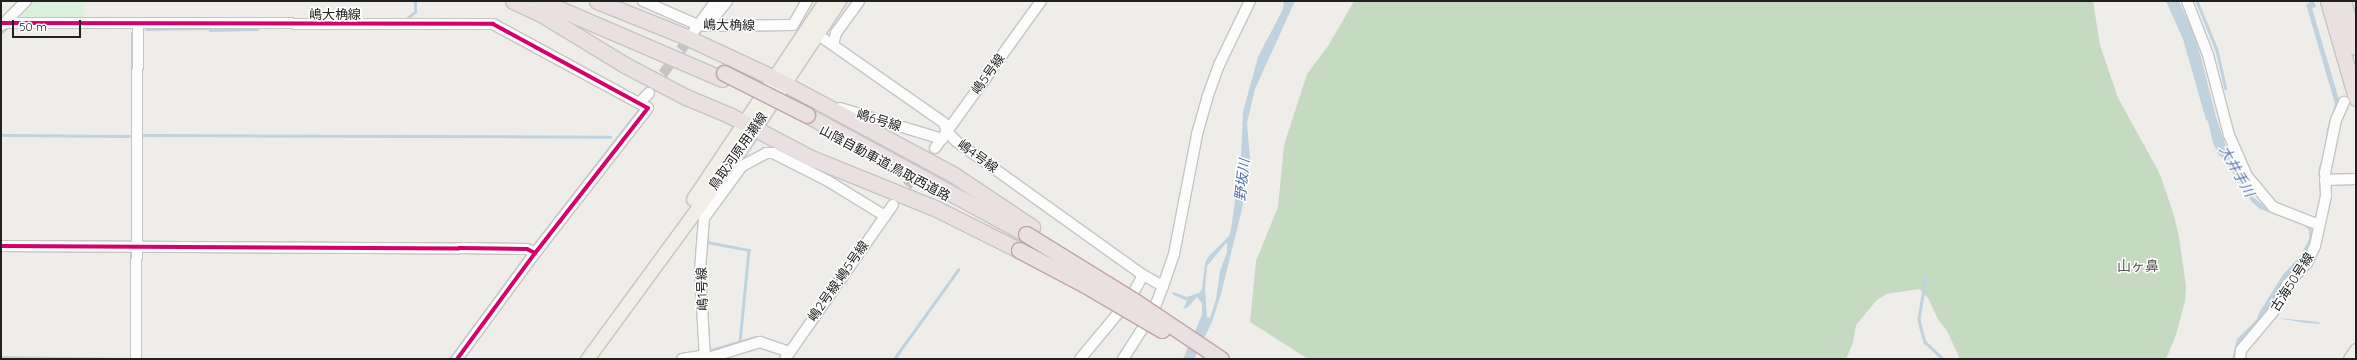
<!DOCTYPE html>
<html>
<head>
<meta charset="utf-8">
<style>
	body { margin:0 }
	#map { position:relative; width:2357px; height:360px; overflow:hidden; background:#eeedea; font-family:Quicksand,"Noto Sans JP",sans-serif }
	div>[style] { position:absolute }
	[style*='--x'] { left:calc(var(--x)*1px); top:calc(var(--y)*1px); width:calc(var(--w)*1px); rotate:calc(var(--a)*1deg) }
	.forest>* { inset:0; background:#c6dac2 }
	.park>* { inset:0; background:#daf1de }
	.water>* { inset:0; background:#c0d2de; transform-origin:0 0 }
	.stream>* { height:2.5px; margin:-1.25px; padding:0 1.25px; transform-origin:1.25px; border-radius:1.25px; background:#c0d2de }
	.minor-tunnel>* { height:10px; margin-top:-5px; transform-origin:0; background:repeating-linear-gradient(90deg,#c5c4c2 0 10px,transparent 0 15px) }
	.roads { filter:drop-shadow(1px 0 #c5c5c4) drop-shadow(-1px 0 #c5c5c4) drop-shadow(0 1px #c5c5c4) drop-shadow(0 -1px #c5c5c4) }
	.minor>* { height:10px; margin:-5px; padding:0 5px; transform-origin:5px; border-radius:5px; background:#fcfcfc }
	.major>* { height:13px; margin:-6.5px; padding:0 6.5px; transform-origin:6.5px; border-radius:6.5px; background:#f1eee7 }
	.highway>* { height:15px; margin:-7.5px; padding:0 7.5px; transform-origin:7.5px; border-radius:7.5px; background:#eae0e1 }
	.bridges { filter:drop-shadow(1px 0 #c0a3a7) drop-shadow(-1px 0 #c0a3a7) drop-shadow(0 1px #c0a3a7) drop-shadow(0 -1px #c0a3a7) }
	.highway-bridge>* { height:15px; margin:-7.5px; padding:0 7.5px; transform-origin:7.5px; border-radius:7.5px; background:#eae0e1 }
	.cycleway>* { height:4px; margin:-2px; padding:0 2px; transform-origin:2px; border-radius:2px; background:#d6006c }
	span { translate:-50% -50%; white-space:nowrap; text-align:center; line-height:1.15; -webkit-text-stroke:3px #fff; paint-order:stroke }
	.street-label { font-size:13px; color:#202020 }
	.water-label { font-size:14px; color:#5570a7; font-style:italic }
	.neighbourhood-label { font-size:14px; color:#535353 }
	.frame { position:absolute; inset:0; border:2px solid #202020; pointer-events:none }
	.scale { position:absolute; left:12px; top:20px; width:69px; height:18px; box-sizing:border-box; border:2px solid #202020; border-top:0; padding-left:5px; font-size:12px; line-height:14px; white-space:nowrap; color:#202020; -webkit-text-stroke:3px #fff; paint-order:stroke }
</style>
</head>
<body>
<div id="map">
	<div class="forest">
		<div style="clip-path:polygon(1354px 1px,2093px 1px,2100px 45px,2118px 98px,2159px 172px,2173px 212px,2179px 237px,2186px 286px,2185px 301px,2176px 335px,2166px 359px,1960px 359px,1947px 331px,1938px 319px,1928px 298px,1919px 289px,1886px 294px,1876px 301px,1856px 325px,1853px 343px,1846px 359px,1308px 359px,1250px 322px,1256px 261px,1278px 207px,1284px 145px,1307px 74px,1328px 46px)"></div>
	</div>
	<div class="park">
		<div style="clip-path:polygon(30px 1px,83px 1px,84px 20px,26px 20px,17px 15px)"></div>
	</div>
	<div class="water">
		<div style="clip-path:polygon(evenodd,1284px 1px,1295px 1px,1255px 89px,1247px 123px,1250px 159px,1242px 209px,1221px 294px,1212px 322px,1194px 359px,1183px 359px,1202px 315px,1202px 303px,1197px 297px,1188px 307px,1183px 309px,1187px 301px,1172px 294px,1173px 292px,1187px 297px,1199px 293px,1202px 289px,1205px 263px,1209px 256px,1229px 236px,1231px 230px,1241px 156px,1243px 112px,1258px 57px,1283px 9px,1284px 1px,1227px 242px,1227px 252px,1220px 271px,1216px 299px,1210px 318px,1207px 317px,1205px 288px,1207px 266px,1227px 242px)"></div>
		<div style="clip-path:polygon(2166px 1px,2179px 1px,2192px 30px,2201px 57px,2216px 117px,2230px 159px,2253px 197px,2268px 209px,2314px 227px,2314px 236px,2306px 258px,2237px 359px,2232px 359px,2237px 339px,2257px 319px,2259px 313px,2282px 276px,2301px 255px,2309px 239px,2309px 230px,2304px 225px,2260px 209px,2252px 202px,2225px 160px,2219px 155px,2213px 143px,2208px 121px,2206px 120px,2183px 39px)"></div>
		<div style="clip-path:polygon(2309px 1px,2314px 2px,2316px 7px,2312px 8px,2340px 103px,2321px 179px,2318px 175px,2319px 167px,2325px 151px,2327px 129px,2335px 104px,2306px 4px,2310px 3px)"></div>
		<div style="clip-path:polygon(149px 28px,212px 28px,212px 30px,144px 31px)"></div>
		<div style="clip-path:polygon(700px 29px,704px 29px,627px 128px,626px 125px)"></div>
		<div style="left:133px;top:32px;width:208px;height:2px;rotate:90deg"></div>
		<div style="clip-path:polygon(130px 252px,132px 252px,132px 358px,313px 359px,1px 359px,1px 356px,130px 358px)"></div>
		<div style="clip-path:polygon(2277px 318px,2319px 322px,2320px 324px,2306px 323px)"></div>
	</div>
	<div class="stream">
		<div style="--x:2197;--y:1;--w:53;--a:67.8"></div>
		<div style="--x:2217;--y:50;--w:39;--a:77"></div>
		<div style="--x:405;--y:20;--w:13;--a:-39"></div>
		<div style="--x:415;--y:12;--w:11;--a:-90"></div>
		<div style="--x:210;--y:30;--w:47;--a:-1.2"></div>
		<div style="--x:1;--y:33;--w:7;--a:-45"></div>
		<div style="--x:982;--y:91;--w:21;--a:-55"></div>
		<div style="--x:1;--y:135;--w:129;--a:0.4"></div>
		<div style="--x:143;--y:135;--w:467;--a:0.2"></div>
		<div style="--x:707;--y:242;--w:43;--a:10.8"></div>
		<div style="--x:749;--y:250;--w:91;--a:95.6"></div>
		<div style="--x:532;--y:248;--w:157;--a:-52.3"></div>
		<div style="--x:1926;--y:277;--w:43;--a:99.5"></div>
		<div style="--x:1919;--y:319;--w:9;--a:77"></div>
		<div style="--x:1921;--y:328;--w:15;--a:74"></div>
		<div style="--x:1925;--y:342;--w:25;--a:43"></div>
		<div style="--x:708;--y:351;--w:49;--a:-16.6"></div>
		<div style="--x:755;--y:337;--w:6;--a:9"></div>
		<div style="--x:450;--y:359;--w:133;--a:-53.6"></div>
		<div style="--x:894;--y:359;--w:110;--a:-54.3"></div>
	</div>
	<div class="minor-tunnel">
		<div style="--x:654;--y:86;--w:64;--a:-53.8"></div>
		<div style="--x:898;--y:198;--w:62;--a:-53.5"></div>
	</div>
	<div class="roads">
		<div class="minor">
			<div style="--x:643;--y:1;--w:60;--a:23.6"></div>
			<div style="--x:698;--y:25;--w:9;--a:6"></div>
			<div style="--x:707;--y:26;--w:86;--a:-0.7"></div>
			<div style="--x:793;--y:25;--w:28;--a:-60"></div>
			<div style="--x:2187;--y:1;--w:58;--a:68.7"></div>
			<div style="--x:2208;--y:55;--w:83;--a:75.3"></div>
			<div style="--x:2229;--y:135;--w:45;--a:66.3"></div>
			<div style="--x:2247;--y:176;--w:40;--a:50"></div>
			<div style="--x:2273;--y:207;--w:49;--a:21.4"></div>
			<div style="--x:1;--y:23;--w:492;--a:0.1"></div>
			<div style="--x:493;--y:24;--w:176;--a:28.5"></div>
			<div style="--x:648;--y:108;--w:184;--a:127.9"></div>
			<div style="--x:535;--y:253;--w:132;--a:126.3"></div>
			<div style="--x:2;--y:25;--w:34;--a:-45"></div>
			<div style="--x:707;--y:26;--w:32;--a:-51"></div>
			<div style="--x:694;--y:31;--w:37;--a:-54"></div>
			<div style="--x:817;--y:34;--w:155;--a:35"></div>
			<div style="--x:944;--y:123;--w:9;--a:72"></div>
			<div style="--x:947;--y:132;--w:14;--a:45"></div>
			<div style="--x:957;--y:142;--w:229;--a:35.6"></div>
			<div style="--x:1143;--y:275;--w:23;--a:29"></div>
			<div style="--x:833;--y:45;--w:12;--a:-76"></div>
			<div style="--x:836;--y:33;--w:39;--a:-54"></div>
			<div style="--x:639;--y:103;--w:14;--a:-45"></div>
			<div style="--x:840;--y:108;--w:107;--a:16.9"></div>
			<div style="--x:935;--y:148;--w:181;--a:-54.2"></div>
			<div style="--x:2325;--y:180;--w:31;--a:-2"></div>
			<div style="--x:704;--y:218;--w:64;--a:-53.8"></div>
			<div style="--x:742;--y:166;--w:27;--a:-28"></div>
			<div style="--x:766;--y:153;--w:7;--a:0"></div>
			<div style="--x:773;--y:153;--w:62;--a:27"></div>
			<div style="--x:828;--y:181;--w:67;--a:31.6"></div>
			<div style="--x:704;--y:218;--w:52;--a:94.4"></div>
			<div style="--x:700;--y:270;--w:89;--a:86.8"></div>
			<div style="--x:1;--y:246;--w:458;--a:0.3"></div>
			<div style="--x:459;--y:248;--w:68;--a:0.8"></div>
			<div style="--x:527;--y:249;--w:9;--a:27"></div>
			<div style="--x:1135;--y:290;--w:17;--a:-62"></div>
			<div style="--x:136;--y:359;--w:336;--a:-89.7"></div>
			<div style="--x:682;--y:359;--w:18;--a:-9"></div>
			<div style="--x:700;--y:356;--w:6;--a:31"></div>
			<div style="--x:705;--y:359;--w:58;--a:-17.2"></div>
			<div style="--x:760;--y:342;--w:31;--a:19"></div>
			<div style="--x:785;--y:359;--w:188;--a:-55"></div>
			<div style="--x:1080;--y:359;--w:62;--a:-50.2"></div>
			<div style="--x:1123;--y:359;--w:56;--a:-57.4"></div>
			<div style="--x:1153;--y:312;--w:28;--a:-69"></div>
			<div style="--x:1163;--y:286;--w:34;--a:-71"></div>
			<div style="--x:1174;--y:254;--w:122;--a:-79.1"></div>
			<div style="--x:1197;--y:134;--w:37;--a:-74"></div>
			<div style="--x:1207;--y:98;--w:35;--a:-70"></div>
			<div style="--x:1219;--y:65;--w:71;--a:-64.2"></div>
			<div style="--x:2240;--y:359;--w:9;--a:-84"></div>
			<div style="--x:2241;--y:350;--w:50;--a:-49.9"></div>
			<div style="--x:2273;--y:312;--w:30;--a:-63"></div>
			<div style="--x:2287;--y:285;--w:30;--a:-48"></div>
			<div style="--x:2307;--y:263;--w:19;--a:-65"></div>
			<div style="--x:2315;--y:246;--w:51;--a:-77.6"></div>
			<div style="--x:2326;--y:196;--w:23;--a:-92"></div>
			<div style="--x:2325;--y:173;--w:54;--a:-78.3"></div>
			<div style="--x:2336;--y:120;--w:20;--a:-66"></div>
		</div>
		<div class="major">
			<div style="--x:693;--y:199;--w:238;--a:-56.3"></div>
			<div style="--x:587;--y:359;--w:259;--a:-53.8"></div>
			<div style="--x:740;--y:150;--w:179;--a:-56.4"></div>
			<div style="--x:2350;--y:359;--w:11;--a:-56"></div>
		</div>
		<div class="highway">
			<div style="--x:513;--y:1;--w:33;--a:25"></div>
			<div style="--x:543;--y:15;--w:96;--a:31.4"></div>
			<div style="--x:625;--y:65;--w:69;--a:27.7"></div>
			<div style="--x:686;--y:97;--w:47;--a:22.7"></div>
			<div style="--x:729;--y:115;--w:93;--a:27.7"></div>
			<div style="--x:811;--y:158;--w:134;--a:22"></div>
			<div style="--x:935;--y:208;--w:94;--a:26.6"></div>
			<div style="--x:541;--y:1;--w:197;--a:23.3"></div>
			<div style="--x:597;--y:1;--w:94;--a:21.9"></div>
			<div style="--x:684;--y:36;--w:99;--a:25"></div>
			<div style="--x:774;--y:78;--w:204;--a:28.3"></div>
			<div style="--x:954;--y:175;--w:94;--a:33.7"></div>
			<div style="--x:2328;--y:1;--w:101;--a:73.9"></div>
			<div style="--x:2343;--y:1;--w:48;--a:74.2"></div>
			<div style="--x:807;--y:115;--w:249;--a:28.5"></div>
		</div>
	</div>
	<div class="bridges">
		<div class="highway-bridge">
			<div style="--x:724;--y:73;--w:93;--a:26.8"></div>
			<div style="--x:1026;--y:234;--w:126;--a:31.7"></div>
			<div style="--x:1133;--y:300;--w:106;--a:33.8"></div>
			<div style="--x:1019;--y:250;--w:75;--a:27.9"></div>
			<div style="--x:1085;--y:285;--w:89;--a:30.3"></div>
		</div>
	</div>
	<div class="cycleway">
		<div style="--x:1;--y:23;--w:492;--a:0.1"></div>
		<div style="--x:493;--y:24;--w:176;--a:28.5"></div>
		<div style="--x:648;--y:108;--w:184;--a:127.9"></div>
		<div style="--x:535;--y:253;--w:132;--a:126.3"></div>
		<div style="--x:1;--y:246;--w:458;--a:0.3"></div>
		<div style="--x:459;--y:248;--w:68;--a:0.8"></div>
		<div style="--x:527;--y:249;--w:9;--a:27"></div>
	</div>
	<div class="street-label">
		<span style="left:335px;top:14px">嶋大桷線</span>
		<span style="left:729px;top:25px;rotate:1deg">嶋大桷線</span>
		<span style="left:988px;top:74px;rotate:-54deg">嶋5号線</span>
		<span style="left:879px;top:120px;rotate:17deg">嶋6号線</span>
		<span style="left:738px;top:151px;rotate:-55deg">鳥取河原用瀬線</span>
		<span style="left:978px;top:156px;rotate:36deg">嶋4号線</span>
		<span style="left:885px;top:163px;rotate:28deg">山陰自動車道;鳥取西道路</span>
		<span style="left:838px;top:281px;rotate:-55deg">嶋2号線;嶋5号線</span>
		<span style="left:2292px;top:282px;rotate:-57deg">古海50号線</span>
		<span style="left:702px;top:289px;rotate:-92deg">嶋1号線</span>
	</div>
	<div class="water-label">
		<span style="left:2237px;top:171px;rotate:61deg">大井手川</span>
		<span style="left:1242px;top:180px;rotate:-84deg">野坂川</span>
	</div>
	<div class="neighbourhood-label">
		<span style="left:2138px;top:266px">山ヶ鼻</span>
	</div>
	<div class="frame"></div>
	<div class="scale">50 m</div>
</div>
</body>
</html>
